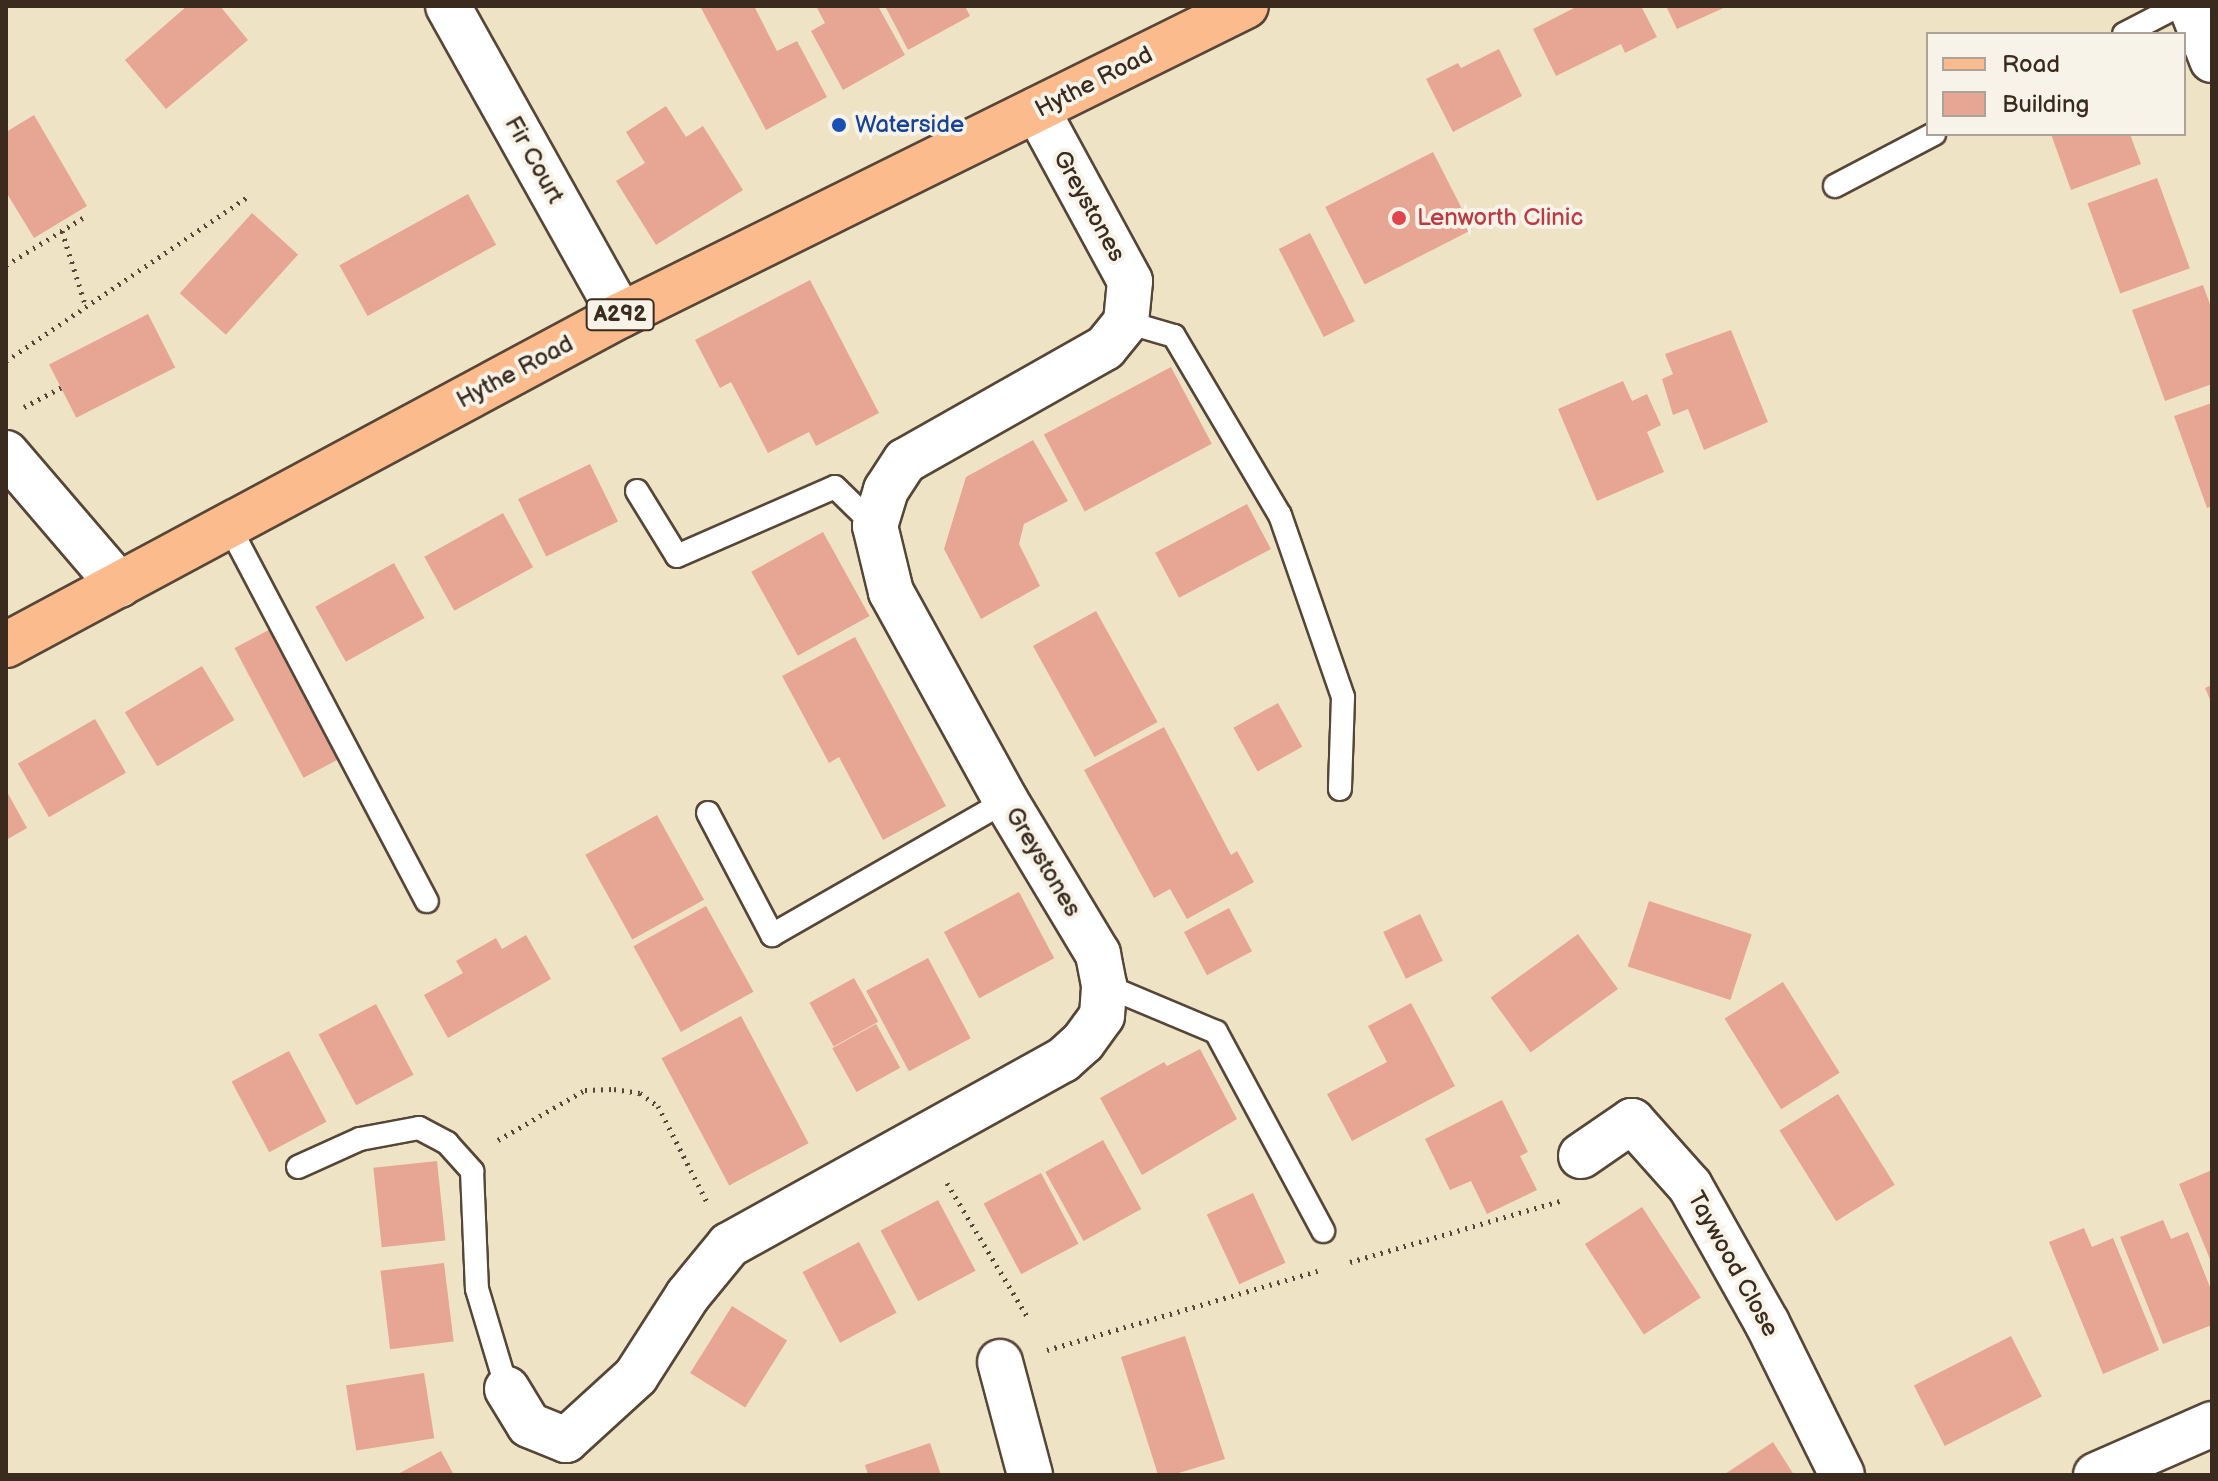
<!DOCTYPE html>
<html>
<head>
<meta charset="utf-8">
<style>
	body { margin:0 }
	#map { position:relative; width:2218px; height:1481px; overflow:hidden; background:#efe3c6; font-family:"Balsamiq Sans",sans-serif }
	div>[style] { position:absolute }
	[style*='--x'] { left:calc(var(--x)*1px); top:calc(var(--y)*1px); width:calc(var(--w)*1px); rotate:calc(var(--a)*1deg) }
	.building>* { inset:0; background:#e7a693; transform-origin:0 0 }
	.path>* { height:5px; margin-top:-2.5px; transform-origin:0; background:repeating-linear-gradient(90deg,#564637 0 2px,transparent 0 8px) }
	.roads { filter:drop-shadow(2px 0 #564637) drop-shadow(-2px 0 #564637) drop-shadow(0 2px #564637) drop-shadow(0 -2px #564637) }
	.lane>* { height:22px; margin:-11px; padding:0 11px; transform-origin:11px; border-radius:11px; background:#fff }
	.street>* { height:44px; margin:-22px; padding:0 22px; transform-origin:22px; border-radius:22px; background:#fff }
	.primary>* { height:44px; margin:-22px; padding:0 22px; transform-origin:22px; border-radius:22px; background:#fbbb8c }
	.dots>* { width:22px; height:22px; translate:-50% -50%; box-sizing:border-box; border:4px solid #f7f3e8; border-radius:50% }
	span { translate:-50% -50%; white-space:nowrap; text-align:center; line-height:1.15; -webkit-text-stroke:8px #f7f3e8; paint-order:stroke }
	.shield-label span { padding:2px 6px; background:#f7f3e8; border:2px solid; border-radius:6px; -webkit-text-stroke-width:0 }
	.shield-label { font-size:22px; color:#3b2a1e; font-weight:700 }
	.street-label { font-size:24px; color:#3b2a1e }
	.transit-label { font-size:24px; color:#164399 }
	.left { translate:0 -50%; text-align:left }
	.health-label { font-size:24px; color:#be3a42 }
	.frame { position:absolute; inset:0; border:8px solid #3b2a1e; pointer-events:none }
	.legend { position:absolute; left:1926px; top:32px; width:260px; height:104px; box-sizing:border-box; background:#f7f3e8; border:2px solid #aca397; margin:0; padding:10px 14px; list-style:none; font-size:24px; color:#3b2a1e }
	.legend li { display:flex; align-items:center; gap:16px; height:40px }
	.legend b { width:40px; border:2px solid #aca397 }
</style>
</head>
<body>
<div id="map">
	<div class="building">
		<div style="clip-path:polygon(187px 6px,220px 6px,248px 40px,166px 109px,125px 60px)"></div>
		<div style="clip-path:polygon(700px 6px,754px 6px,777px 51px,797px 41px,827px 97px,766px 130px)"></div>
		<div style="clip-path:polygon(816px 6px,878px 6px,905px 55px,843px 90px,811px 31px,825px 23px)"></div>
		<div style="clip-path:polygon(885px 6px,965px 6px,970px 16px,908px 50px)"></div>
		<div style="clip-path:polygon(1578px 6px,1641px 6px,1657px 37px,1625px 53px,1621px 44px,1556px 76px,1533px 29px)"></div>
		<div style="clip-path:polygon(1666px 6px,1728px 6px,1677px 29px)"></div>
		<div style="clip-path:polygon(1499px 49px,1522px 96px,1453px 132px,1426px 79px,1458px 63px,1461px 68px)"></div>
		<div style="clip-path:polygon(666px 106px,686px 137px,703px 126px,743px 190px,656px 245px,616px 181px,645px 163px,626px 132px)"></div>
		<div style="clip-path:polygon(34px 115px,87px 206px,34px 238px,6px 192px,6px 132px)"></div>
		<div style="clip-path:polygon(2051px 134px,2130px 134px,2141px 164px,2071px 190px)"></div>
		<div style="left:1433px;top:152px;width:87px;height:121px;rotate:63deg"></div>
		<div style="left:2157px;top:178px;width:96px;height:74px;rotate:70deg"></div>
		<div style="left:468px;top:194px;width:58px;height:147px;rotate:61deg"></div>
		<div style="left:252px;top:213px;width:62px;height:108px;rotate:42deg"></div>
		<div style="left:1310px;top:233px;width:99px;height:35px;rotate:63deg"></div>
		<div style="clip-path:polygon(810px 280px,879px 413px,816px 446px,809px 432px,768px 453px,731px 382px,720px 388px,695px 340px)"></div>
		<div style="clip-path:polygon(2203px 285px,2212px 310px,2212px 384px,2165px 401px,2132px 310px)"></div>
		<div style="left:148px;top:314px;width:60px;height:111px;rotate:63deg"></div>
		<div style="clip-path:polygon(1731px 330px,1768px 422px,1704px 450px,1688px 409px,1673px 415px,1662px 379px,1673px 374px,1665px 354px)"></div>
		<div style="left:1171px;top:367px;width:87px;height:144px;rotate:62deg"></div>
		<div style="clip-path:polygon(1623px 381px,1632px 401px,1647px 394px,1661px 425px,1647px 432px,1664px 472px,1597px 501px,1558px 409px)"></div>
		<div style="clip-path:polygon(2212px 403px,2212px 506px,2207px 508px,2174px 416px)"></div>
		<div style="clip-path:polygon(1033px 440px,1068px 501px,1024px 524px,1019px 544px,1040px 586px,981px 619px,944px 549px,966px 477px)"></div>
		<div style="left:590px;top:464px;width:64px;height:80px;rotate:64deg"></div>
		<div style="left:1247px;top:504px;width:51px;height:104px;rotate:62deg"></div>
		<div style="left:503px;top:513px;width:62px;height:90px;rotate:61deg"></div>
		<div style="left:823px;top:532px;width:96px;height:82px;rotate:61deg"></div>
		<div style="left:394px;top:563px;width:63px;height:90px;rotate:61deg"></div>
		<div style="left:1096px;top:611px;width:127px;height:72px;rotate:61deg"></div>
		<div style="left:276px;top:626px;width:147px;height:47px;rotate:62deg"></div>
		<div style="clip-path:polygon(855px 637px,946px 806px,883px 840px,839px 757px,829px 763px,782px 676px)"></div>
		<div style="left:202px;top:666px;width:63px;height:90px;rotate:59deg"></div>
		<div style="clip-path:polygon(2212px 685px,2212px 704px,2205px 688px)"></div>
		<div style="left:1278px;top:703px;width:50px;height:51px;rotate:61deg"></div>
		<div style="left:95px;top:719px;width:62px;height:89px;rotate:60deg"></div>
		<div style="clip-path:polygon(1164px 727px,1231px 855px,1237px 851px,1254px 882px,1187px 919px,1170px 889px,1154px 898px,1084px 770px)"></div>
		<div style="clip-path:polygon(6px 790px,27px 828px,6px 840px)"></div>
		<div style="left:657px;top:815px;width:97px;height:82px;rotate:61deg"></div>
		<div style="left:1019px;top:892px;width:75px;height:85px;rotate:62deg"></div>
		<div style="left:1649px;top:901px;width:108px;height:69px;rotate:18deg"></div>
		<div style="left:706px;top:906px;width:98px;height:83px;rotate:61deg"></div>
		<div style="left:1229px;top:908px;width:49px;height:51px;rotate:62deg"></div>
		<div style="left:1420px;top:914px;width:52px;height:41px;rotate:64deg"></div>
		<div style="left:1578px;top:934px;width:68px;height:108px;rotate:54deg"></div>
		<div style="clip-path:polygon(526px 935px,551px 979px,448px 1038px,424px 995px,463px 973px,456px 961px,496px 938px,502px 949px)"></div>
		<div style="left:928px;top:958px;width:91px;height:70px;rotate:62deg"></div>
		<div style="left:854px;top:978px;width:50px;height:51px;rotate:61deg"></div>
		<div style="left:1783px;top:982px;width:107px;height:69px;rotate:58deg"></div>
		<div style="clip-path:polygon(1411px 1003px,1455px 1086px,1352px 1141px,1327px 1094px,1387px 1062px,1368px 1026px)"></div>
		<div style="left:376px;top:1004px;width:80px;height:65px;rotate:62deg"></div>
		<div style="left:741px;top:1016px;width:144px;height:90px;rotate:62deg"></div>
		<div style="left:876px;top:1024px;width:50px;height:50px;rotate:61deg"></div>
		<div style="clip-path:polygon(1200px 1049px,1237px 1119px,1142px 1175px,1100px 1098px,1164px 1062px,1167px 1066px)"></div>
		<div style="left:289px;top:1051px;width:80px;height:65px;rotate:62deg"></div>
		<div style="left:1838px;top:1094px;width:107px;height:69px;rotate:58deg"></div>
		<div style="clip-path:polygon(1502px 1100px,1528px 1152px,1520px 1156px,1537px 1190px,1487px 1214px,1471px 1181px,1450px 1190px,1425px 1139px)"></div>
		<div style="left:1103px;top:1140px;width:79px;height:66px;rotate:61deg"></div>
		<div style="left:437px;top:1161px;width:80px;height:64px;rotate:84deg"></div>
		<div style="clip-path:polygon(2212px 1170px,2212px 1264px,2179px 1184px)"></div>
		<div style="left:1041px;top:1173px;width:80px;height:65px;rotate:62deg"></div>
		<div style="left:1253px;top:1193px;width:77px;height:51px;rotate:65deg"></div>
		<div style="left:938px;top:1200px;width:80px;height:65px;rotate:62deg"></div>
		<div style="left:1642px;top:1207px;width:108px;height:68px;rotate:57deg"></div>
		<div style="clip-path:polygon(2163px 1220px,2171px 1239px,2188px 1232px,2212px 1292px,2212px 1325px,2163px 1344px,2120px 1237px)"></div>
		<div style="clip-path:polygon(2084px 1228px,2092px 1247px,2113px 1238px,2159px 1350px,2103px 1374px,2049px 1242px)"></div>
		<div style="left:859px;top:1242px;width:80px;height:64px;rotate:62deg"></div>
		<div style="left:444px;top:1263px;width:79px;height:64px;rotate:83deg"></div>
		<div style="left:732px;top:1306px;width:65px;height:79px;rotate:32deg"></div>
		<div style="clip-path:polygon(1185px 1336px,1225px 1459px,1172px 1475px,1158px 1475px,1121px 1357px)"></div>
		<div style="left:2011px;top:1336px;width:68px;height:109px;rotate:63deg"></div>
		<div style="left:424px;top:1373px;width:66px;height:79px;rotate:81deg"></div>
		<div style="clip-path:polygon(1773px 1442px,1794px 1475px,1723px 1475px,1728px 1472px)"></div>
		<div style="clip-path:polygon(930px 1443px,941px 1475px,868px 1475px,865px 1465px)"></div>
		<div style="clip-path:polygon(441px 1451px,454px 1475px,396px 1475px)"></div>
	</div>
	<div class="path">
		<div style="--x:62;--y:231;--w:80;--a:72.5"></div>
		<div style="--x:6;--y:265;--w:94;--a:-31.5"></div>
		<div style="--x:6;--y:361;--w:294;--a:-34.2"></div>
		<div style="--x:24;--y:407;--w:43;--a:-27.8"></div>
		<div style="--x:498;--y:1140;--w:100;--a:-29.9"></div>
		<div style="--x:585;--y:1090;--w:29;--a:-2"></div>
		<div style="--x:614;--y:1089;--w:26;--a:9"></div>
		<div style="--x:640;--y:1093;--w:22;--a:36"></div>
		<div style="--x:658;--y:1106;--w:108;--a:63"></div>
		<div style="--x:947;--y:1183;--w:157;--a:59"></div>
		<div style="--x:1350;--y:1262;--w:219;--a:-16.2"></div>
		<div style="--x:1047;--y:1350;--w:282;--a:-16.3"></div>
	</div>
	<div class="roads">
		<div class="lane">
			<div style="--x:2124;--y:34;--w:61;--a:-27.4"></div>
			<div style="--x:1835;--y:186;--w:112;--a:-27.7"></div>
			<div style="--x:1126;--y:322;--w:50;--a:16.3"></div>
			<div style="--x:1174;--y:336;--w:208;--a:59.4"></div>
			<div style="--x:1280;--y:515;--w:193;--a:70.9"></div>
			<div style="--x:1343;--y:697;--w:92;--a:91.9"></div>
			<div style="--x:637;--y:491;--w:76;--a:58.4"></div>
			<div style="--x:677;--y:556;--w:172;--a:-23.6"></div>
			<div style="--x:835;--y:487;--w:56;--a:44.3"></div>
			<div style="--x:229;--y:526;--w:424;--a:62.2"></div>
			<div style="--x:708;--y:813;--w:138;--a:62.3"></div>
			<div style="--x:772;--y:935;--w:270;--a:-29.8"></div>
			<div style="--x:1104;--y:985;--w:121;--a:22.8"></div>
			<div style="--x:1216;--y:1032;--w:226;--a:61.7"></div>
			<div style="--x:298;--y:1167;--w:68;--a:-24.3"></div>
			<div style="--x:360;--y:1139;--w:60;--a:-10.6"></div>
			<div style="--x:419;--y:1128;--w:32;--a:28"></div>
			<div style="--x:447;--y:1143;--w:38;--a:48"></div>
			<div style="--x:472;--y:1171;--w:118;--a:87.6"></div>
			<div style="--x:477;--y:1289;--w:104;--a:73.3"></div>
		</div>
		<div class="street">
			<div style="--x:448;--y:6;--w:354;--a:60.8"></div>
			<div style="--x:2191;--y:6;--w:58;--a:68.7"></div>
			<div style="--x:6;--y:453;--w:174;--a:49.4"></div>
			<div style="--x:1581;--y:1156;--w:62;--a:-34.5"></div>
			<div style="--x:1632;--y:1121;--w:87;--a:48.3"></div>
			<div style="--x:1690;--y:1186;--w:157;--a:60.7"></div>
			<div style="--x:1767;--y:1323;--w:169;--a:63.7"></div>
			<div style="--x:1000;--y:1362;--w:117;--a:75.1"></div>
			<div style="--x:507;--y:1389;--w:42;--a:58.6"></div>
			<div style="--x:529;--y:1425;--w:40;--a:22"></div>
			<div style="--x:566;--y:1440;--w:95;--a:-42.4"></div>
			<div style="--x:636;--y:1376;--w:96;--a:-57.3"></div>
			<div style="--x:688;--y:1295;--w:65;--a:-50.6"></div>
			<div style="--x:729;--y:1245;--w:382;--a:-29"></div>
			<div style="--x:1063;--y:1060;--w:27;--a:-42"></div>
			<div style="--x:1083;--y:1042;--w:32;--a:-54"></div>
			<div style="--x:1102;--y:1016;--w:31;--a:-86"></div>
			<div style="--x:1104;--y:985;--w:32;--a:-101"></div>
			<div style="--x:1098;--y:954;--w:179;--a:-121"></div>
			<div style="--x:1006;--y:801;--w:239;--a:-118.8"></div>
			<div style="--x:891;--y:592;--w:68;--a:-103.6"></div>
			<div style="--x:875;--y:526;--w:38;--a:-73"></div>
			<div style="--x:886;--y:490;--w:35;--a:-57"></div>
			<div style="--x:905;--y:461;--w:230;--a:-29.5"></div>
			<div style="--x:1105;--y:348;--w:33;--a:-51"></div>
			<div style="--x:1126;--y:322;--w:41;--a:-84.4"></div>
			<div style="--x:1130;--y:281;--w:195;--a:-118.5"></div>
			<div style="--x:2096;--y:1475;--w:127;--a:-23.7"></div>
		</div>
		<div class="primary">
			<div style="--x:6;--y:645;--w:698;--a:-28.22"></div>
			<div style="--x:621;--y:315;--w:697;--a:-26.31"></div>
		</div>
	</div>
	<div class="dots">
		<div style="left:839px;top:125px;background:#1a4fb4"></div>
		<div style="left:1399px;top:218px;background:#e0444e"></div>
	</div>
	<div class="shield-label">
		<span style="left:620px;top:315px">A292</span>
	</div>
	<div class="street-label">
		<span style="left:1094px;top:82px;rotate:-27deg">Hythe Road</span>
		<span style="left:534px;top:160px;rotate:61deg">Fir Court</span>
		<span style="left:1089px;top:206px;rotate:61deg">Greystones</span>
		<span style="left:515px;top:372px;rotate:-28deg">Hythe Road</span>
		<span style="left:1043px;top:862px;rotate:59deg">Greystones</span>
		<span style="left:1733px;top:1264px;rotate:61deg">Taywood Close</span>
	</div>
	<div class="transit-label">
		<span class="left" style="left:855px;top:125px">Waterside</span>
	</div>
	<div class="health-label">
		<span class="left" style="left:1417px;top:218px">Lenworth Clinic</span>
	</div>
	<div class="frame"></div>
	<ul class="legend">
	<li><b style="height:10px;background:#fbbb8c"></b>Road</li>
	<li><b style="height:22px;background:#e7a693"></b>Building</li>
	</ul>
</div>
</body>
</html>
